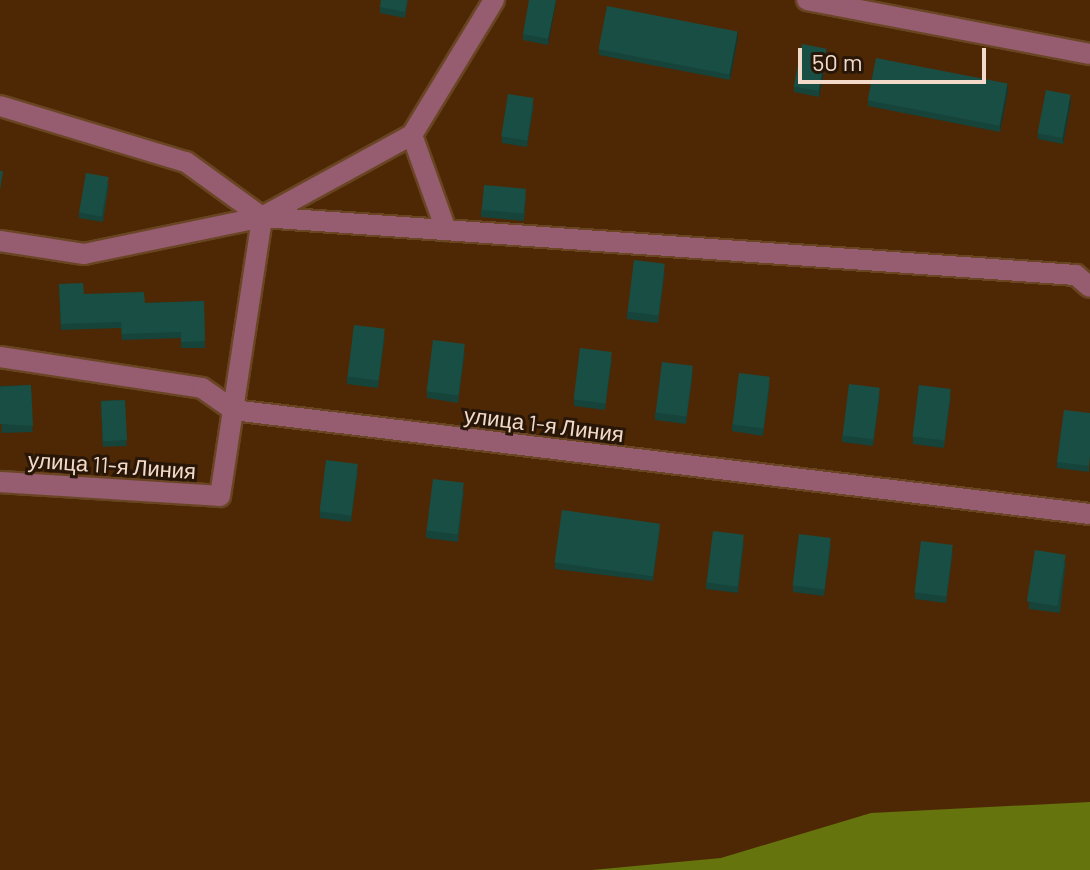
<!DOCTYPE html>
<html>
<head>
<meta charset="utf-8">
<style>
	body { margin:0 }
	#map { position:relative; width:1090px; height:870px; overflow:hidden; background:#4e2804; font-family:Barlow,sans-serif }
	div>[style] { position:absolute }
	[style*='--x'] { left:calc(var(--x)*1px); top:calc(var(--y)*1px); width:calc(var(--w)*1px); rotate:calc(var(--a)*1deg) }
	.forest>* { inset:0; background:#66740e }
	.roads { filter:drop-shadow(2px 0 #694524) drop-shadow(-2px 0 #694524) drop-shadow(0 2px #694524) drop-shadow(0 -2px #694524) }
	.minor>* { height:20px; margin:-10px; padding:0 10px; transform-origin:10px; border-radius:10px; background:#965c6f }
	.wall>* { inset:0; background:#16433a; transform-origin:0 0 }
	.shaded-wall>* { inset:0; background:#123730 }
	.building>* { inset:0; background:#194e44; transform-origin:0 0 }
	span { translate:-50% -50%; white-space:nowrap; text-align:center; line-height:1.15; -webkit-text-stroke:6px #281709; paint-order:stroke }
	.street-label { font-size:22px; color:#f4dbc9 }
	.scale { position:absolute; left:798px; top:48px; width:188px; height:36px; box-sizing:border-box; border:4px solid #f4dbc9; border-top:0; padding-left:10px; font-size:24px; line-height:28px; white-space:nowrap; color:#f4dbc9; -webkit-text-stroke:6px #281709; paint-order:stroke }
</style>
</head>
<body>
<div id="map">
	<div class="forest">
		<div style="clip-path:polygon(1090px 802px,1090px 870px,592px 870px,721px 858px,871px 813px)"></div>
	</div>
	<div class="roads">
		<div class="minor">
			<div style="--x:807;--y:0;--w:288;--a:10.8"></div>
			<div style="--x:0;--y:106;--w:194;--a:16.8"></div>
			<div style="--x:186;--y:162;--w:94;--a:35.9"></div>
			<div style="--x:262;--y:217;--w:816;--a:4.08"></div>
			<div style="--x:1076;--y:275;--w:18;--a:41"></div>
			<div style="--x:412;--y:135;--w:101;--a:70.3"></div>
			<div style="--x:0;--y:241;--w:85;--a:8.8"></div>
			<div style="--x:84;--y:254;--w:182;--a:-11.7"></div>
			<div style="--x:262;--y:217;--w:171;--a:-28.7"></div>
			<div style="--x:412;--y:135;--w:158;--a:-58.7"></div>
			<div style="--x:0;--y:357;--w:204;--a:8.7"></div>
			<div style="--x:202;--y:388;--w:38;--a:35"></div>
			<div style="--x:233;--y:410;--w:863;--a:6.92"></div>
			<div style="--x:0;--y:482;--w:220;--a:3.6"></div>
			<div style="--x:220;--y:496;--w:282;--a:-81.4"></div>
		</div>
	</div>
	<div class="wall">
		<div style="clip-path:polygon(408px 0,405px 18px,380px 13px,380px 7px)"></div>
		<div style="clip-path:polygon(556px 0,548px 45px,523px 40px,523px 34px)"></div>
		<div style="clip-path:polygon(738px 37px,730px 80px,599px 55px,599px 49px)"></div>
		<div style="clip-path:polygon(827px 55px,819px 97px,794px 92px,794px 86px)"></div>
		<div style="clip-path:polygon(1008px 90px,1000px 132px,868px 106px,868px 100px)"></div>
		<div style="clip-path:polygon(1071px 102px,1063px 144px,1038px 139px,1038px 133px)"></div>
		<div style="clip-path:polygon(534px 104px,527px 147px,502px 143px,502px 137px)"></div>
		<div style="clip-path:polygon(109px 183px,103px 222px,79px 218px,79px 212px)"></div>
		<div style="clip-path:polygon(526px 195px,524px 221px,481px 217px,481px 210px)"></div>
		<div style="clip-path:polygon(665px 271px,658px 323px,627px 319px,627px 312px)"></div>
		<div style="clip-path:polygon(59px 284px,84px 294px,145px 303px,204px 301px,205px 348px,181px 348px,181px 338px,122px 340px,121px 328px,61px 330px)"></div>
		<div style="clip-path:polygon(385px 335px,378px 388px,347px 384px,347px 377px)"></div>
		<div style="clip-path:polygon(465px 351px,458px 403px,427px 398px,427px 392px)"></div>
		<div style="clip-path:polygon(612px 358px,605px 410px,574px 406px,574px 400px)"></div>
		<div style="clip-path:polygon(693px 372px,686px 424px,655px 420px,655px 413px)"></div>
		<div style="clip-path:polygon(770px 384px,763px 436px,732px 431px,732px 425px)"></div>
		<div style="left:31px;top:385px;width:47px;height:31px;rotate:88deg"></div>
		<div style="clip-path:polygon(880px 394px,873px 446px,842px 442px,842px 436px)"></div>
		<div style="clip-path:polygon(951px 395px,944px 448px,913px 444px,913px 437px)"></div>
		<div style="left:125px;top:400px;width:46px;height:24px;rotate:88deg"></div>
		<div style="clip-path:polygon(1090px 413px,1089px 472px,1057px 468px,1057px 462px)"></div>
		<div style="clip-path:polygon(358px 470px,351px 522px,320px 518px,320px 512px)"></div>
		<div style="clip-path:polygon(464px 490px,458px 542px,426px 538px,426px 531px)"></div>
		<div style="clip-path:polygon(660px 529px,653px 581px,555px 569px,555px 563px)"></div>
		<div style="clip-path:polygon(744px 541px,738px 593px,706px 589px,706px 583px)"></div>
		<div style="clip-path:polygon(831px 544px,824px 596px,793px 592px,793px 586px)"></div>
		<div style="clip-path:polygon(953px 551px,946px 603px,915px 599px,915px 593px)"></div>
		<div style="clip-path:polygon(1066px 561px,1060px 613px,1029px 609px,1029px 602px)"></div>
	</div>
	<div class="shaded-wall">
		<div style="clip-path:polygon(556px 0,556px 3px,548px 45px,548px 39px)"></div>
		<div style="clip-path:polygon(738px 31px,738px 37px,730px 80px,730px 74px)"></div>
		<div style="clip-path:polygon(827px 49px,827px 55px,819px 97px,819px 91px)"></div>
		<div style="clip-path:polygon(1008px 83px,1008px 90px,1000px 132px,1000px 126px)"></div>
		<div style="clip-path:polygon(1071px 95px,1071px 102px,1063px 144px,1063px 138px)"></div>
	</div>
	<div class="building">
		<div style="clip-path:polygon(381px 0,407px 0,405px 12px,380px 7px)"></div>
		<div style="clip-path:polygon(529px 0,556px 0,548px 39px,523px 34px)"></div>
		<div style="left:607px;top:6px;width:133px;height:44px;rotate:11deg"></div>
		<div style="left:802px;top:44px;width:25px;height:43px;rotate:11deg"></div>
		<div style="left:876px;top:58px;width:134px;height:43px;rotate:11deg"></div>
		<div style="left:1046px;top:90px;width:25px;height:44px;rotate:11deg"></div>
		<div style="left:508px;top:94px;width:26px;height:43px;rotate:9deg"></div>
		<div style="clip-path:polygon(0 171px,3px 171px,0 190px)"></div>
		<div style="left:86px;top:173px;width:23px;height:40px;rotate:10deg"></div>
		<div style="left:484px;top:185px;width:42px;height:25px;rotate:5deg"></div>
		<div style="left:634px;top:260px;width:31px;height:52px;rotate:7deg"></div>
		<div style="clip-path:polygon(83px 283px,84px 294px,144px 292px,145px 303px,204px 301px,205px 341px,181px 342px,181px 332px,122px 334px,121px 322px,61px 324px,59px 284px)"></div>
		<div style="left:354px;top:325px;width:31px;height:52px;rotate:7deg"></div>
		<div style="left:433px;top:340px;width:32px;height:52px;rotate:7deg"></div>
		<div style="left:580px;top:348px;width:32px;height:52px;rotate:7deg"></div>
		<div style="left:662px;top:362px;width:31px;height:51px;rotate:7deg"></div>
		<div style="left:739px;top:373px;width:31px;height:52px;rotate:7deg"></div>
		<div style="left:849px;top:384px;width:31px;height:52px;rotate:7deg"></div>
		<div style="clip-path:polygon(31px 385px,33px 426px,0 424px,0 387px)"></div>
		<div style="left:919px;top:385px;width:32px;height:52px;rotate:7deg"></div>
		<div style="left:125px;top:400px;width:40px;height:24px;rotate:87deg"></div>
		<div style="clip-path:polygon(1064px 410px,1090px 413px,1090px 456px,1089px 466px,1057px 462px)"></div>
		<div style="left:326px;top:460px;width:32px;height:52px;rotate:7deg"></div>
		<div style="left:433px;top:479px;width:31px;height:52px;rotate:7deg"></div>
		<div style="left:562px;top:510px;width:99px;height:53px;rotate:8deg"></div>
		<div style="left:713px;top:531px;width:31px;height:52px;rotate:7deg"></div>
		<div style="left:799px;top:534px;width:32px;height:52px;rotate:7deg"></div>
		<div style="left:921px;top:541px;width:32px;height:52px;rotate:7deg"></div>
		<div style="left:1035px;top:550px;width:31px;height:52px;rotate:9deg"></div>
	</div>
	<div class="street-label">
		<span style="left:544px;top:424px;rotate:7deg">улица 1-я Линия</span>
		<span style="left:112px;top:465px;rotate:4deg">улица 11-я Линия</span>
	</div>
	<div class="scale">50 m</div>
</div>
</body>
</html>
